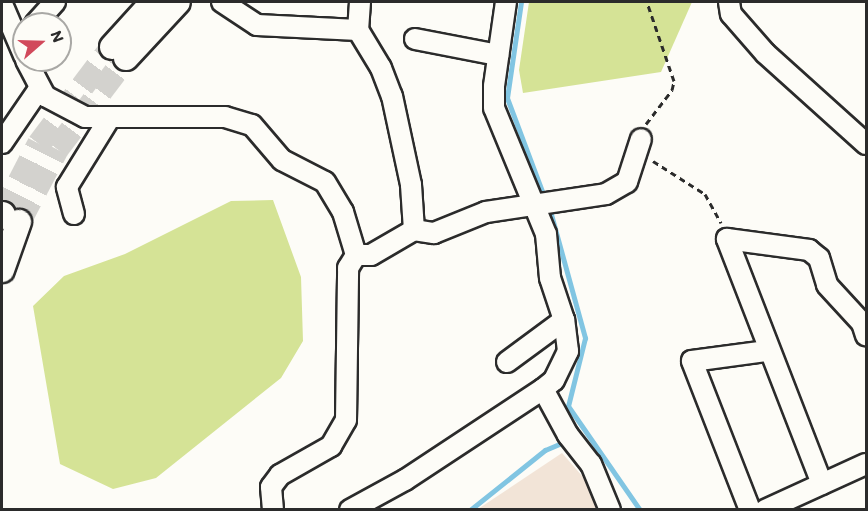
<!DOCTYPE html>
<html>
<head>
<meta charset="utf-8">
<style>
	body { margin:0 }
	#map { position:relative; width:868px; height:511px; overflow:hidden; background:#fdfcf7; font-family:Itim,sans-serif }
	div>[style] { position:absolute }
	[style*='--x'] { left:calc(var(--x)*1px); top:calc(var(--y)*1px); width:calc(var(--w)*1px); rotate:calc(var(--a)*1deg) }
	.built>* { inset:0; background:#f2e4d7 }
	.green>* { inset:0; background:#d5e396 }
	.stream>* { height:5px; margin:-2.5px; padding:0 2.5px; transform-origin:2.5px; border-radius:2.5px; background:#81c5e2 }
	.major-tunnel>* { height:24px; margin-top:-12px; transform-origin:0; background:repeating-linear-gradient(90deg,#d3d2ce 0 24px,transparent 0 36px) }
	.path>* { height:3px; margin-top:-1.5px; transform-origin:0; background:repeating-linear-gradient(90deg,#2b2b2b 0 6px,transparent 0 10.5px) }
	.roads { filter:drop-shadow(2px 0 #2b2b2b) drop-shadow(-2px 0 #2b2b2b) drop-shadow(0 2px #2b2b2b) drop-shadow(0 -2px #2b2b2b) }
	.minor>* { height:20px; margin:-10px; padding:0 10px; transform-origin:10px; border-radius:10px; background:#fdfcf7 }
	.major>* { height:24px; margin:-12px; padding:0 12px; transform-origin:12px; border-radius:12px; background:#fdfcf7 }
	span { translate:-50% -50%; white-space:nowrap; text-align:center; line-height:1.15; -webkit-text-stroke:5px #fdfcf7; paint-order:stroke }
	.frame { position:absolute; inset:0; border:3px solid #2b2b2b; pointer-events:none }
	.north { position:absolute; left:12px; top:12px; width:60px; height:60px; box-sizing:border-box; background:#fdfcf7; border:2px solid #a9a8a5; border-radius:50%; rotate:70deg; font-size:16px; font-weight:700; line-height:24px; text-align:center; color:#2b2b2b }
	.north::after { content:''; display:block; margin:auto; width:21px; height:27px; background:#d1495b; clip-path:polygon(50% 0,100% 100%,50% 72%,0 100%) }
</style>
</head>
<body>
<div id="map">
	<div class="built">
		<div style="clip-path:polygon(562px 453px,583px 477px,598px 509px,478px 509px)"></div>
	</div>
	<div class="green">
		<div style="clip-path:polygon(529px 2px,692px 2px,661px 72px,523px 93px,519px 70px)"></div>
		<div style="clip-path:polygon(273px 200px,301px 277px,303px 341px,281px 378px,156px 478px,113px 489px,60px 464px,33px 306px,64px 276px,125px 254px,231px 201px)"></div>
	</div>
	<div class="stream">
		<div style="--x:521;--y:2;--w:97;--a:98.3"></div>
		<div style="--x:507;--y:98;--w:108;--a:69.4"></div>
		<div style="--x:549;--y:207;--w:136;--a:74.6"></div>
		<div style="--x:585;--y:338;--w:70;--a:104"></div>
		<div style="--x:568;--y:406;--w:126;--a:55.3"></div>
		<div style="--x:470;--y:510;--w:96;--a:-38.7"></div>
		<div style="--x:545;--y:450;--w:25;--a:-23"></div>
	</div>
	<div class="major-tunnel">
		<div style="--x:3;--y:214;--w:79;--a:-62.8"></div>
		<div style="--x:39;--y:144;--w:121;--a:-53"></div>
		<div style="--x:19;--y:222;--w:82;--a:-62.5"></div>
		<div style="--x:57;--y:149;--w:114;--a:-52.8"></div>
	</div>
	<div class="path">
		<div style="--x:646;--y:124;--w:43;--a:-52.6"></div>
		<div style="--x:672;--y:90;--w:9;--a:-77"></div>
		<div style="--x:674;--y:81;--w:83;--a:-108.9"></div>
		<div style="--x:653;--y:161;--w:62;--a:32.4"></div>
		<div style="--x:705;--y:194;--w:33;--a:61"></div>
	</div>
	<div class="roads">
		<div class="minor">
			<div style="--x:222;--y:2;--w:42;--a:33.3"></div>
			<div style="--x:257;--y:25;--w:101;--a:2.8"></div>
			<div style="--x:360;--y:2;--w:28;--a:94"></div>
			<div style="--x:358;--y:30;--w:44;--a:58.8"></div>
			<div style="--x:381;--y:68;--w:30;--a:69"></div>
			<div style="--x:392;--y:96;--w:91;--a:77.9"></div>
			<div style="--x:411;--y:185;--w:45;--a:86.2"></div>
			<div style="--x:729;--y:2;--w:12;--a:81"></div>
			<div style="--x:731;--y:14;--w:52;--a:48.9"></div>
			<div style="--x:765;--y:53;--w:136;--a:42"></div>
			<div style="--x:2;--y:4;--w:56;--a:66.7"></div>
			<div style="--x:35;--y:24;--w:30;--a:-48"></div>
			<div style="--x:415;--y:39;--w:85;--a:10.9"></div>
			<div style="--x:26;--y:60;--w:41;--a:62.2"></div>
			<div style="--x:45;--y:96;--w:45;--a:27.7"></div>
			<div style="--x:85;--y:117;--w:140;--a:0"></div>
			<div style="--x:225;--y:117;--w:28;--a:17"></div>
			<div style="--x:252;--y:125;--w:46;--a:49.4"></div>
			<div style="--x:282;--y:160;--w:48;--a:27.1"></div>
			<div style="--x:325;--y:182;--w:35;--a:59"></div>
			<div style="--x:343;--y:212;--w:45;--a:73.2"></div>
			<div style="--x:356;--y:255;--w:15;--a:0"></div>
			<div style="--x:371;--y:255;--w:50;--a:-30.2"></div>
			<div style="--x:414;--y:230;--w:20;--a:9"></div>
			<div style="--x:434;--y:233;--w:56;--a:-22"></div>
			<div style="--x:486;--y:212;--w:121;--a:-8.5"></div>
			<div style="--x:606;--y:194;--w:24;--a:-30"></div>
			<div style="--x:627;--y:182;--w:45;--a:-72"></div>
			<div style="--x:2;--y:143;--w:65;--a:-55.6"></div>
			<div style="--x:74;--y:214;--w:28;--a:-105"></div>
			<div style="--x:67;--y:187;--w:80;--a:-58.3"></div>
			<div style="--x:507;--y:362;--w:71;--a:-36.4"></div>
			<div style="--x:543;--y:389;--w:52;--a:61.5"></div>
			<div style="--x:568;--y:435;--w:37;--a:52"></div>
			<div style="--x:591;--y:464;--w:50;--a:67.6"></div>
			<div style="--x:822;--y:484;--w:263;--a:-111.2"></div>
			<div style="--x:727;--y:239;--w:83;--a:7.6"></div>
			<div style="--x:809;--y:250;--w:13;--a:39"></div>
			<div style="--x:819;--y:258;--w:28;--a:73"></div>
			<div style="--x:827;--y:285;--w:52;--a:47.4"></div>
			<div style="--x:862;--y:323;--w:13;--a:72"></div>
			<div style="--x:273;--y:510;--w:23;--a:-95"></div>
			<div style="--x:271;--y:487;--w:15;--a:-53"></div>
			<div style="--x:280;--y:475;--w:59;--a:-29.6"></div>
			<div style="--x:331;--y:446;--w:30;--a:-60"></div>
			<div style="--x:346;--y:420;--w:152;--a:-89.2"></div>
			<div style="--x:348;--y:268;--w:15;--a:-58"></div>
			<div style="--x:350;--y:510;--w:63;--a:-28.6"></div>
			<div style="--x:405;--y:480;--w:165;--a:-33.4"></div>
			<div style="--x:543;--y:389;--w:14;--a:-39"></div>
			<div style="--x:554;--y:380;--w:32;--a:-64"></div>
			<div style="--x:568;--y:351;--w:31;--a:-97"></div>
			<div style="--x:564;--y:320;--w:44;--a:-108.4"></div>
			<div style="--x:550;--y:278;--w:44;--a:-95.2"></div>
			<div style="--x:546;--y:234;--w:136;--a:-112.4"></div>
			<div style="--x:494;--y:108;--w:22;--a:-90"></div>
			<div style="--x:494;--y:86;--w:85;--a:-81.9"></div>
			<div style="--x:750;--y:510;--w:160;--a:-111.3"></div>
			<div style="--x:692;--y:361;--w:76;--a:-7.6"></div>
			<div style="--x:765;--y:510;--w:111;--a:-24.5"></div>
		</div>
		<div class="major">
			<div style="--x:112;--y:47;--w:61;--a:-47.7"></div>
			<div style="--x:126;--y:58;--w:76;--a:-47.1"></div>
			<div style="--x:2;--y:217;--w:3;--a:-72"></div>
			<div style="--x:2;--y:270;--w:51;--a:-70.5"></div>
		</div>
	</div>
	<div class="frame"></div>
	<div class="north">N</div>
</div>
</body>
</html>
